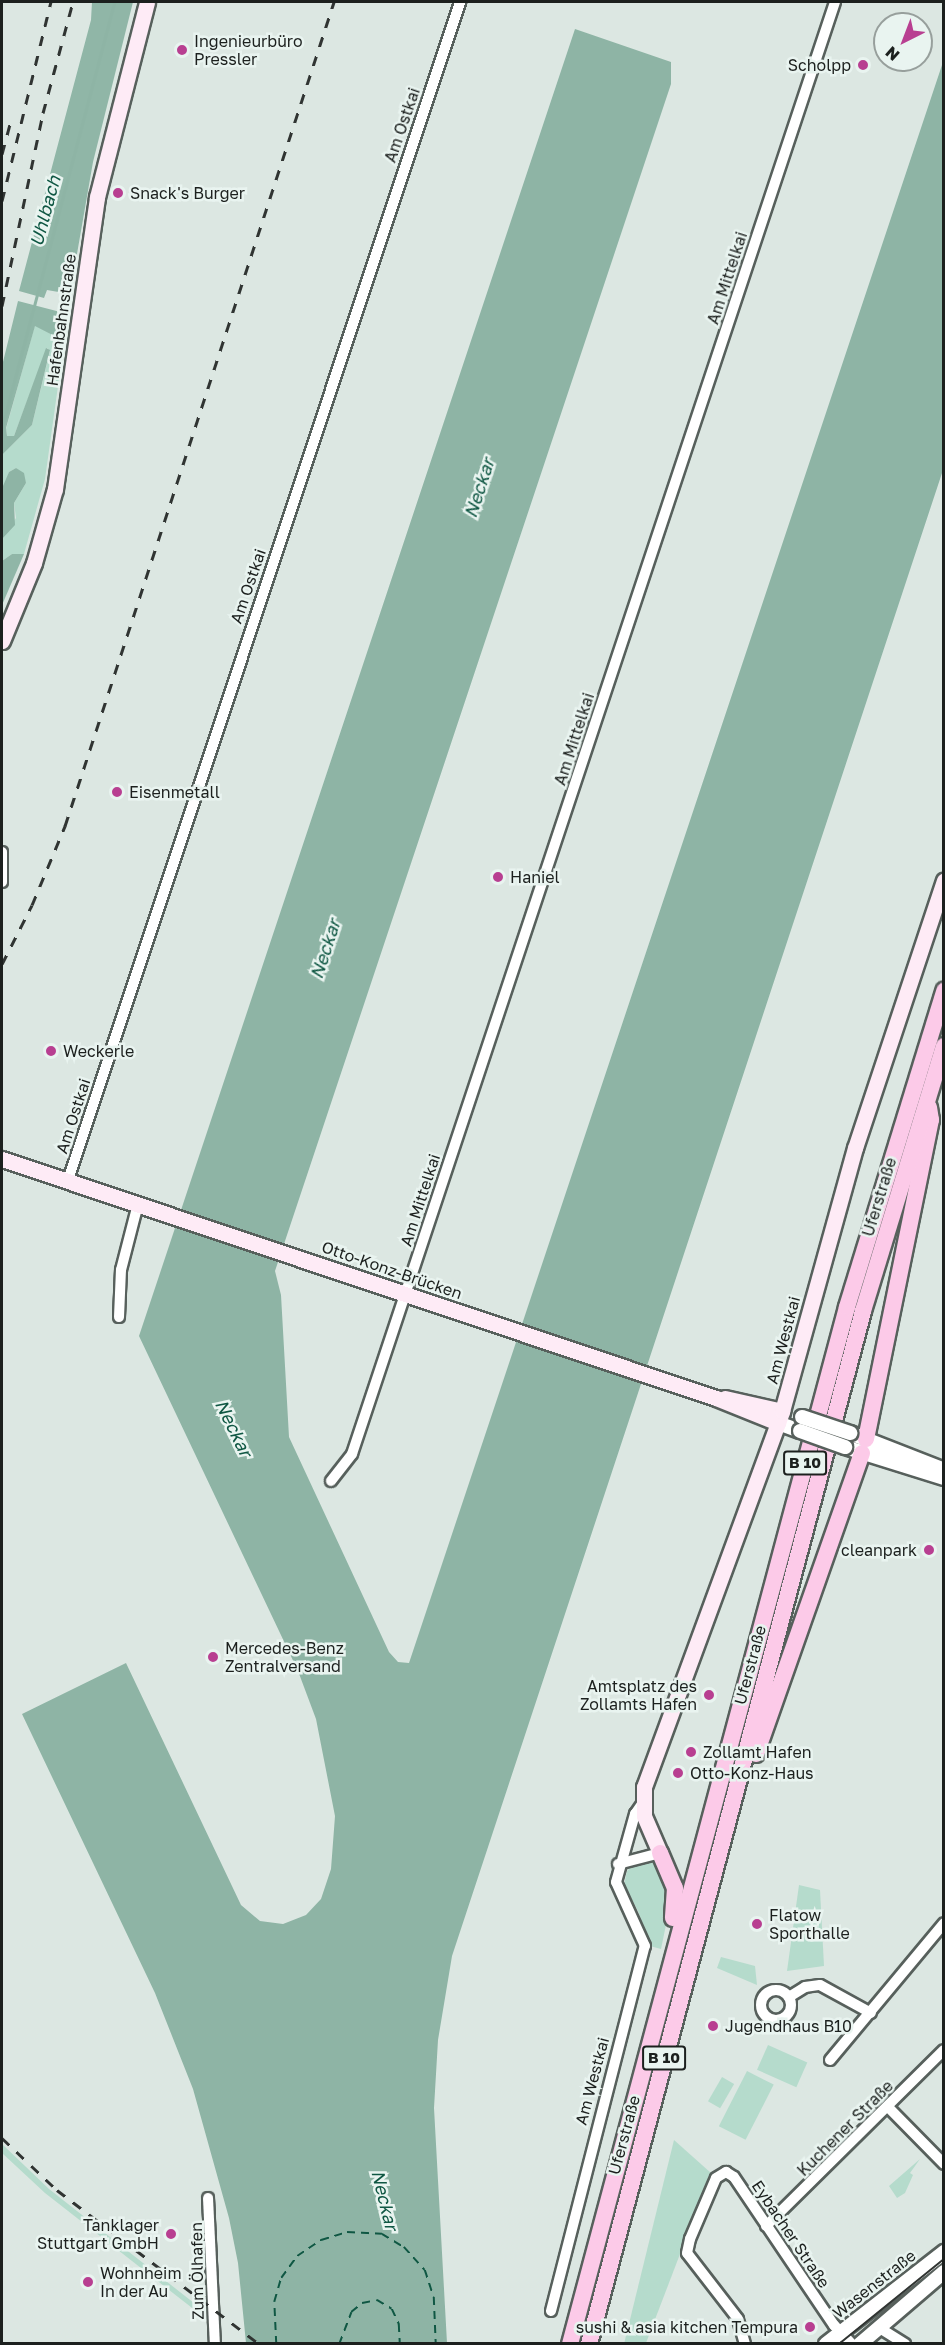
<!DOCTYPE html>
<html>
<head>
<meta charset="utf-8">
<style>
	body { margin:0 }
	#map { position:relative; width:945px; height:2345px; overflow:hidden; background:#dce7e2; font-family:"Golos Text",sans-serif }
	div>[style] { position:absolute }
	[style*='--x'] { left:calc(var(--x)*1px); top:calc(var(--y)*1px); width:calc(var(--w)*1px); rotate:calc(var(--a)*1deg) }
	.green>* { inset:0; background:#b5dbcc; transform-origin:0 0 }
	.forest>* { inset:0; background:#90b6a7 }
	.water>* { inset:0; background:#8eb4a5 }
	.stream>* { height:3px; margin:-1.5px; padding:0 1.5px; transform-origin:1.5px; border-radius:1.5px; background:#8eb4a5 }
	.ferry>* { height:1.5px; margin-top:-0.75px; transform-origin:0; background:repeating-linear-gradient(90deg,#0f5743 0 8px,transparent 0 14px) }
	.roads { filter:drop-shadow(2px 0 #57605c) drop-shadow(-2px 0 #57605c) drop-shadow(0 2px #57605c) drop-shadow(0 -2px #57605c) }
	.minor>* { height:10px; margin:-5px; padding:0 5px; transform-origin:5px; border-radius:5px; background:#fff }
	.minor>.ring { margin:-5px; padding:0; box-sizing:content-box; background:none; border:10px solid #fff; border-radius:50% }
	.tertiary>* { height:14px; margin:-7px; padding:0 7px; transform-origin:7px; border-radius:7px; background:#fff }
	.secondary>* { height:15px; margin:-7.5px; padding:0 7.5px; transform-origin:7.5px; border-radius:7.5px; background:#feebf6 }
	.trunk>* { height:16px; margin:-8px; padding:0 8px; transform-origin:8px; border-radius:8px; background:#fccae8 }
	.tram>* { height:1.5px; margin:-0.75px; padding:0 0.75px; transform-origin:0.75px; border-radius:0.75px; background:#303432 }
	.rail>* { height:3px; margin-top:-1.5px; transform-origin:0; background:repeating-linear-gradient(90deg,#303432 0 10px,transparent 0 20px) }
	.bridges { filter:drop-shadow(2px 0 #57605c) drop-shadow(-2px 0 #57605c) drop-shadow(0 2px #57605c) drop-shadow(0 -2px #57605c) }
	.tertiary-bridge>* { height:14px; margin:-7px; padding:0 7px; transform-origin:7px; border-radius:7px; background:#fff }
	.dots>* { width:16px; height:16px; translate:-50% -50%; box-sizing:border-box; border:3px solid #e9f4f0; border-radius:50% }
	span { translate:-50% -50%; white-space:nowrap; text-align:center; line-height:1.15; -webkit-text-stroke:5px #e9f4f0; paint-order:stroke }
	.shield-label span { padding:2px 4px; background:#e9f4f0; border:2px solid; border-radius:4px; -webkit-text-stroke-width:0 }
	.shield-label { font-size:15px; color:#1c201e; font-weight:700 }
	.poi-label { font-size:16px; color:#1c201e }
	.left { translate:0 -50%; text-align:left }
	.right { translate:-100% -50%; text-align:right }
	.street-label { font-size:16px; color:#1c201e }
	.water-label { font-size:18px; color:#0f5743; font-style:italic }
	.frame { position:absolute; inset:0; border:3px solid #1c201e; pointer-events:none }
	.north { position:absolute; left:873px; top:12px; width:60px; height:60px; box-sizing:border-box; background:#e9f4f0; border:2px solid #979f9c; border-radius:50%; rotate:222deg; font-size:16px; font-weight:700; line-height:24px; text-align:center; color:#1c201e }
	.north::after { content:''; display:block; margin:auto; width:21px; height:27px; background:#b83f91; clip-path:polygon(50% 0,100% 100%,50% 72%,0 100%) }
</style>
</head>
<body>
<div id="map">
	<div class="green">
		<div style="clip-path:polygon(35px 325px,61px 340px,65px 336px,45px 479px,24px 554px,12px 554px,2px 561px,2px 539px,16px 518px,14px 503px,26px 483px,16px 468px,9px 472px,2px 507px,2px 455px,32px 425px,50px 351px,47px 348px,14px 436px,7px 437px,6px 429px)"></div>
		<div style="clip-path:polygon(650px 1861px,665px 1872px,672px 1896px,661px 1949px,650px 1946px,638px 1911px,624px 1885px,627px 1871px,634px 1864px)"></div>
		<div style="clip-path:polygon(799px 1885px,820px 1890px,824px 1966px,787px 1971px)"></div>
		<div style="clip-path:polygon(721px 1957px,755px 1966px,757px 1985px,717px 1968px)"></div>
		<div style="left:768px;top:2045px;width:43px;height:27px;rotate:24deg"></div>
		<div style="left:747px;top:2071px;width:30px;height:62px;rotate:27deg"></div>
		<div style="left:722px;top:2077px;width:14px;height:28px;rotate:30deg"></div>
		<div style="clip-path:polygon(674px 2140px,711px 2173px,646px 2343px,624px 2344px)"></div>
		<div style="clip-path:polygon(2px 2144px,49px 2189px,199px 2307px,196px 2311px,45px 2193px,2px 2153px)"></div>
		<div style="clip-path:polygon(920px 2159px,910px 2173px,913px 2175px,905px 2193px,897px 2198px,889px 2186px)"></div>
	</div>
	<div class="forest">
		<div style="clip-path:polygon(92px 2px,133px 2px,93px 162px,70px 294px,47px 290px,44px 298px,19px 291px,91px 20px)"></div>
		<div style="clip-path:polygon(18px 301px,68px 314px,62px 340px,35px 326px,6px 428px,7px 436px,14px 436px,46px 348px,50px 350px,32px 425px,2px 455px,2px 366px)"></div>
		<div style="clip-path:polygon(12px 554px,24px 554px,2px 605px,2px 561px)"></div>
	</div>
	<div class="water">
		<div style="clip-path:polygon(575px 29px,671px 62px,671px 84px,275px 1271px,281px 1295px,289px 1437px,389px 1652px,398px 1662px,409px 1663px,943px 62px,943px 470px,452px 1956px,438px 2040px,434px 2108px,447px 2343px,246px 2343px,238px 2263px,229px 2218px,193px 2089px,155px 1993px,22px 1714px,126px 1663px,241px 1905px,260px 1921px,283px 1924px,306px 1915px,321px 1899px,331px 1869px,335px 1816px,316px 1719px,298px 1671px,139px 1336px)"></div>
		<div style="clip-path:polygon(16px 468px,24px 473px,26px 483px,14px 503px,15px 525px,2px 539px,3px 486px,9px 472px)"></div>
	</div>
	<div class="stream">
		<div style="--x:2;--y:427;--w:440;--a:-75.2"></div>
	</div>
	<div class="ferry">
		<div style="--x:276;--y:2344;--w:42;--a:-92.7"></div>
		<div style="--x:274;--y:2302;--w:25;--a:-74"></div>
		<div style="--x:281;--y:2278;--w:27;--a:-54"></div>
		<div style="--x:297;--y:2256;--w:29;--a:-34"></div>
		<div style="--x:321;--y:2240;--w:27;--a:-17"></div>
		<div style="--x:347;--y:2232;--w:35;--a:3"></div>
		<div style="--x:382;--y:2234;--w:26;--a:31"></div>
		<div style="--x:404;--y:2247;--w:31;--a:48"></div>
		<div style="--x:425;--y:2270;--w:28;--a:72"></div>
		<div style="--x:434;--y:2297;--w:47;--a:87.6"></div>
		<div style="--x:339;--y:2344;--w:34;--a:-69"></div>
		<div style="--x:351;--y:2312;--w:14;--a:-39"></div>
		<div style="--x:362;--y:2303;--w:15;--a:-11"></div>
		<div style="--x:377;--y:2300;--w:17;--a:31"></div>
		<div style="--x:392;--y:2309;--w:17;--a:65"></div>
		<div style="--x:399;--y:2324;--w:20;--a:87"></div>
	</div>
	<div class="roads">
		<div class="minor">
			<div style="--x:2;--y:852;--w:30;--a:90"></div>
			<div style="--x:68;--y:1180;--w:1242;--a:-71.59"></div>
			<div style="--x:119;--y:1317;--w:47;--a:-87.6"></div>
			<div style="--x:121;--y:1270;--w:68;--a:-75.6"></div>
			<div style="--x:331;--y:1481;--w:34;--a:-52"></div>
			<div style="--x:352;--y:1454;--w:1530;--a:-71.6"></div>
			<div style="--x:618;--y:1864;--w:43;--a:-14.7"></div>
			<div class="ring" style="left:761px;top:1990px;width:20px;height:20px"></div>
			<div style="--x:789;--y:1997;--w:19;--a:-32"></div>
			<div style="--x:805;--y:1987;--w:15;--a:-8"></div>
			<div style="--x:820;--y:1985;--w:58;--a:28.8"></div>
			<div style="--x:830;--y:2060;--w:178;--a:-50.2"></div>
			<div style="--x:888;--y:2107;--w:80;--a:45.5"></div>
			<div style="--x:208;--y:2198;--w:146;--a:87.3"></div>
			<div style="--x:766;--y:2226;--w:250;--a:-44.7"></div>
			<div style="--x:551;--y:2311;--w:377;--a:-75.6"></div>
			<div style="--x:645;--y:1946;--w:70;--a:-114.4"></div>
			<div style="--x:616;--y:1882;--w:71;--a:-74.4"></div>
			<div style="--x:635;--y:1814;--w:12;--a:-55"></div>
			<div style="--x:878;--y:2327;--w:32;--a:32"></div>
			<div style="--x:745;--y:2344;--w:26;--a:-106"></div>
			<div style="--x:738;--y:2319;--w:83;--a:-127.7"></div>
			<div style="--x:687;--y:2253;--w:14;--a:-78"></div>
			<div style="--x:690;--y:2239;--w:66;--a:-66.9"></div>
			<div style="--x:716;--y:2178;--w:12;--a:-31"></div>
			<div style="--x:726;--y:2172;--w:9;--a:32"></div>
			<div style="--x:734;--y:2177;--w:179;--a:56"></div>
			<div style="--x:834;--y:2325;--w:26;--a:47"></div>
		</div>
		<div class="tertiary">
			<div style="--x:778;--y:1423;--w:23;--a:20"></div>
			<div style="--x:850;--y:1433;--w:99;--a:21.4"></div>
			<div style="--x:845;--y:1447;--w:104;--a:17.4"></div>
			<div style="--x:826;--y:2344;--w:150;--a:-37.9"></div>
			<div style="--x:860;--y:2344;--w:111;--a:-40.6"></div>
		</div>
		<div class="secondary">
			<div style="--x:2;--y:641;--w:84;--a:-67.7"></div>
			<div style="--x:34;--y:563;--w:77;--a:-74.2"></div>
			<div style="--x:55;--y:489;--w:295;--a:-81.8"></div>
			<div style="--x:97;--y:197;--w:201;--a:-75.6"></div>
			<div style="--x:2;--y:1159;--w:753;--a:18.51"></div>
			<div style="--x:716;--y:1398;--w:67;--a:22"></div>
			<div style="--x:725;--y:1398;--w:58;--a:12.8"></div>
			<div style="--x:660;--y:1853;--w:40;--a:-113.4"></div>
			<div style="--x:644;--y:1816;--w:29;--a:-90"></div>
			<div style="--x:644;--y:1787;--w:401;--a:-69.8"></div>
			<div style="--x:782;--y:1411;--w:273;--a:-74.5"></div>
			<div style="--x:855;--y:1148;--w:282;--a:-71.6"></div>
		</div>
		<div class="trunk">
			<div style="--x:866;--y:1439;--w:326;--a:-78.5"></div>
			<div style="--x:931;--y:1120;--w:13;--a:-99"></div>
			<div style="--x:756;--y:1754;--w:319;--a:-70.6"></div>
			<div style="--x:660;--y:1853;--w:38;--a:67"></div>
			<div style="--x:675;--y:1888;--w:30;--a:94"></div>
			<div style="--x:570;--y:2344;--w:1073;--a:-75.04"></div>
			<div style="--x:847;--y:1307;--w:331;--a:-72.9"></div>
			<div style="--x:589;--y:2344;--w:1069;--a:-75.14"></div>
			<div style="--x:863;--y:1311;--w:277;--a:-73"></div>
		</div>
	</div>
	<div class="tram">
		<div style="--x:839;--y:2344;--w:135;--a:-39"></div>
	</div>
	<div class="rail">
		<div style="--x:2;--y:154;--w:35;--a:-75"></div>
		<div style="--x:2;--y:201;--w:205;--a:-76.2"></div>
		<div style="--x:2;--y:306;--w:197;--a:-78"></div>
		<div style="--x:43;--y:113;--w:115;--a:-74.9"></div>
		<div style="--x:2;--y:964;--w:66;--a:-63"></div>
		<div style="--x:32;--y:905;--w:86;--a:-67.3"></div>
		<div style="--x:65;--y:826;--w:867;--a:-71.92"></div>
		<div style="--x:2;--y:2138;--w:76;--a:43.4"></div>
		<div style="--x:57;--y:2190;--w:254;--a:37.3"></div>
	</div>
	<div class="bridges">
		<div class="tertiary-bridge">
			<div style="--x:802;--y:1417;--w:51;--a:18.4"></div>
			<div style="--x:800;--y:1431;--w:48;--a:19.6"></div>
		</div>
	</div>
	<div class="dots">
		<div style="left:182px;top:50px;background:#b83f91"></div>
		<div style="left:863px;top:65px;background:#b83f91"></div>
		<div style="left:118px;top:193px;background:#b83f91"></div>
		<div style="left:117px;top:792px;background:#b83f91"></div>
		<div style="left:498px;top:877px;background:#b83f91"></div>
		<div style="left:51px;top:1051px;background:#b83f91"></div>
		<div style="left:929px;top:1550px;background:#b83f91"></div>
		<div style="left:213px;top:1657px;background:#b83f91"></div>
		<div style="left:709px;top:1695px;background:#b83f91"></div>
		<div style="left:691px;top:1752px;background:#b83f91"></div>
		<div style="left:678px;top:1773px;background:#b83f91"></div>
		<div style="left:757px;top:1924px;background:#b83f91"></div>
		<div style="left:713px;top:2026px;background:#b83f91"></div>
		<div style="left:171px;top:2234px;background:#b83f91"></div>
		<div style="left:88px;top:2282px;background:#b83f91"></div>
		<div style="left:810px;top:2327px;background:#b83f91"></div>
	</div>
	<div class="shield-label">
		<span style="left:805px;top:1463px">B 10</span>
		<span style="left:664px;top:2058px">B 10</span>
	</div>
	<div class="poi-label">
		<span class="left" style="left:194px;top:50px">Ingenieurbüro<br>Pressler</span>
		<span class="right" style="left:851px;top:65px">Scholpp</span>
		<span class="left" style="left:130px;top:193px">Snack's Burger</span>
		<span class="left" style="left:129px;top:792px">Eisenmetall</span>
		<span class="left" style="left:510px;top:877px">Haniel</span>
		<span class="left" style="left:63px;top:1051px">Weckerle</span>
		<span class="right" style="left:917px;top:1550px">cleanpark</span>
		<span class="left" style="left:225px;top:1657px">Mercedes-Benz<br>Zentralversand</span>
		<span class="right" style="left:697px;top:1695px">Amtsplatz des<br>Zollamts Hafen</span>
		<span class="left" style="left:703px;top:1752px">Zollamt Hafen</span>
		<span class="left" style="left:690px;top:1773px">Otto-Konz-Haus</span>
		<span class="left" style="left:769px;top:1924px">Flatow<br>Sporthalle</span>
		<span class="left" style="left:725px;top:2026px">Jugendhaus B10</span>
		<span class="right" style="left:159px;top:2234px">Tanklager<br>Stuttgart GmbH</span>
		<span class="left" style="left:100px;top:2282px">Wohnheim<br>In der Au</span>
		<span class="right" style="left:798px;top:2327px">sushi &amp; asia kitchen Tempura</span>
	</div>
	<div class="street-label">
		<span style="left:402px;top:125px;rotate:-71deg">Am Ostkai</span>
		<span style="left:727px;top:278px;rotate:-72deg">Am Mittelkai</span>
		<span style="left:61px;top:320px;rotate:-82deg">Hafenbahnstraße</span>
		<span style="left:248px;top:586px;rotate:-71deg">Am Ostkai</span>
		<span style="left:574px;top:739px;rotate:-72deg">Am Mittelkai</span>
		<span style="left:73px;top:1116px;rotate:-72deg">Am Ostkai</span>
		<span style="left:879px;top:1197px;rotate:-73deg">Uferstraße</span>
		<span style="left:420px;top:1200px;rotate:-72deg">Am Mittelkai</span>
		<span style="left:392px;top:1270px;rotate:19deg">Otto-Konz-Brücken</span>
		<span style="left:783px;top:1340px;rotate:-75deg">Am Westkai</span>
		<span style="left:750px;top:1665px;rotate:-75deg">Uferstraße</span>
		<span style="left:592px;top:2081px;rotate:-75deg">Am Westkai</span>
		<span style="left:845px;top:2128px;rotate:-45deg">Kuchener Straße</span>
		<span style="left:624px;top:2135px;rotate:-75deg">Uferstraße</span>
		<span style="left:791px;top:2234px;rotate:56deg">Eybacher Straße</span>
		<span style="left:197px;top:2271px;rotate:-91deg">Zum Ölhafen</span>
		<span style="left:874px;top:2284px;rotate:-38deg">Wasenstraße</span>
	</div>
	<div class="water-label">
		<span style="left:45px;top:211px;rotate:-75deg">Uhlbach</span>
		<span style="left:479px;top:488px;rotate:-72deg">Neckar</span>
		<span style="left:325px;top:949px;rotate:-72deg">Neckar</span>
		<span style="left:234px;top:1428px;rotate:64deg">Neckar</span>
		<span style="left:385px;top:2200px;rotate:76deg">Neckar</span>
	</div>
	<div class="frame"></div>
	<div class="north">N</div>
</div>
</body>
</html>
